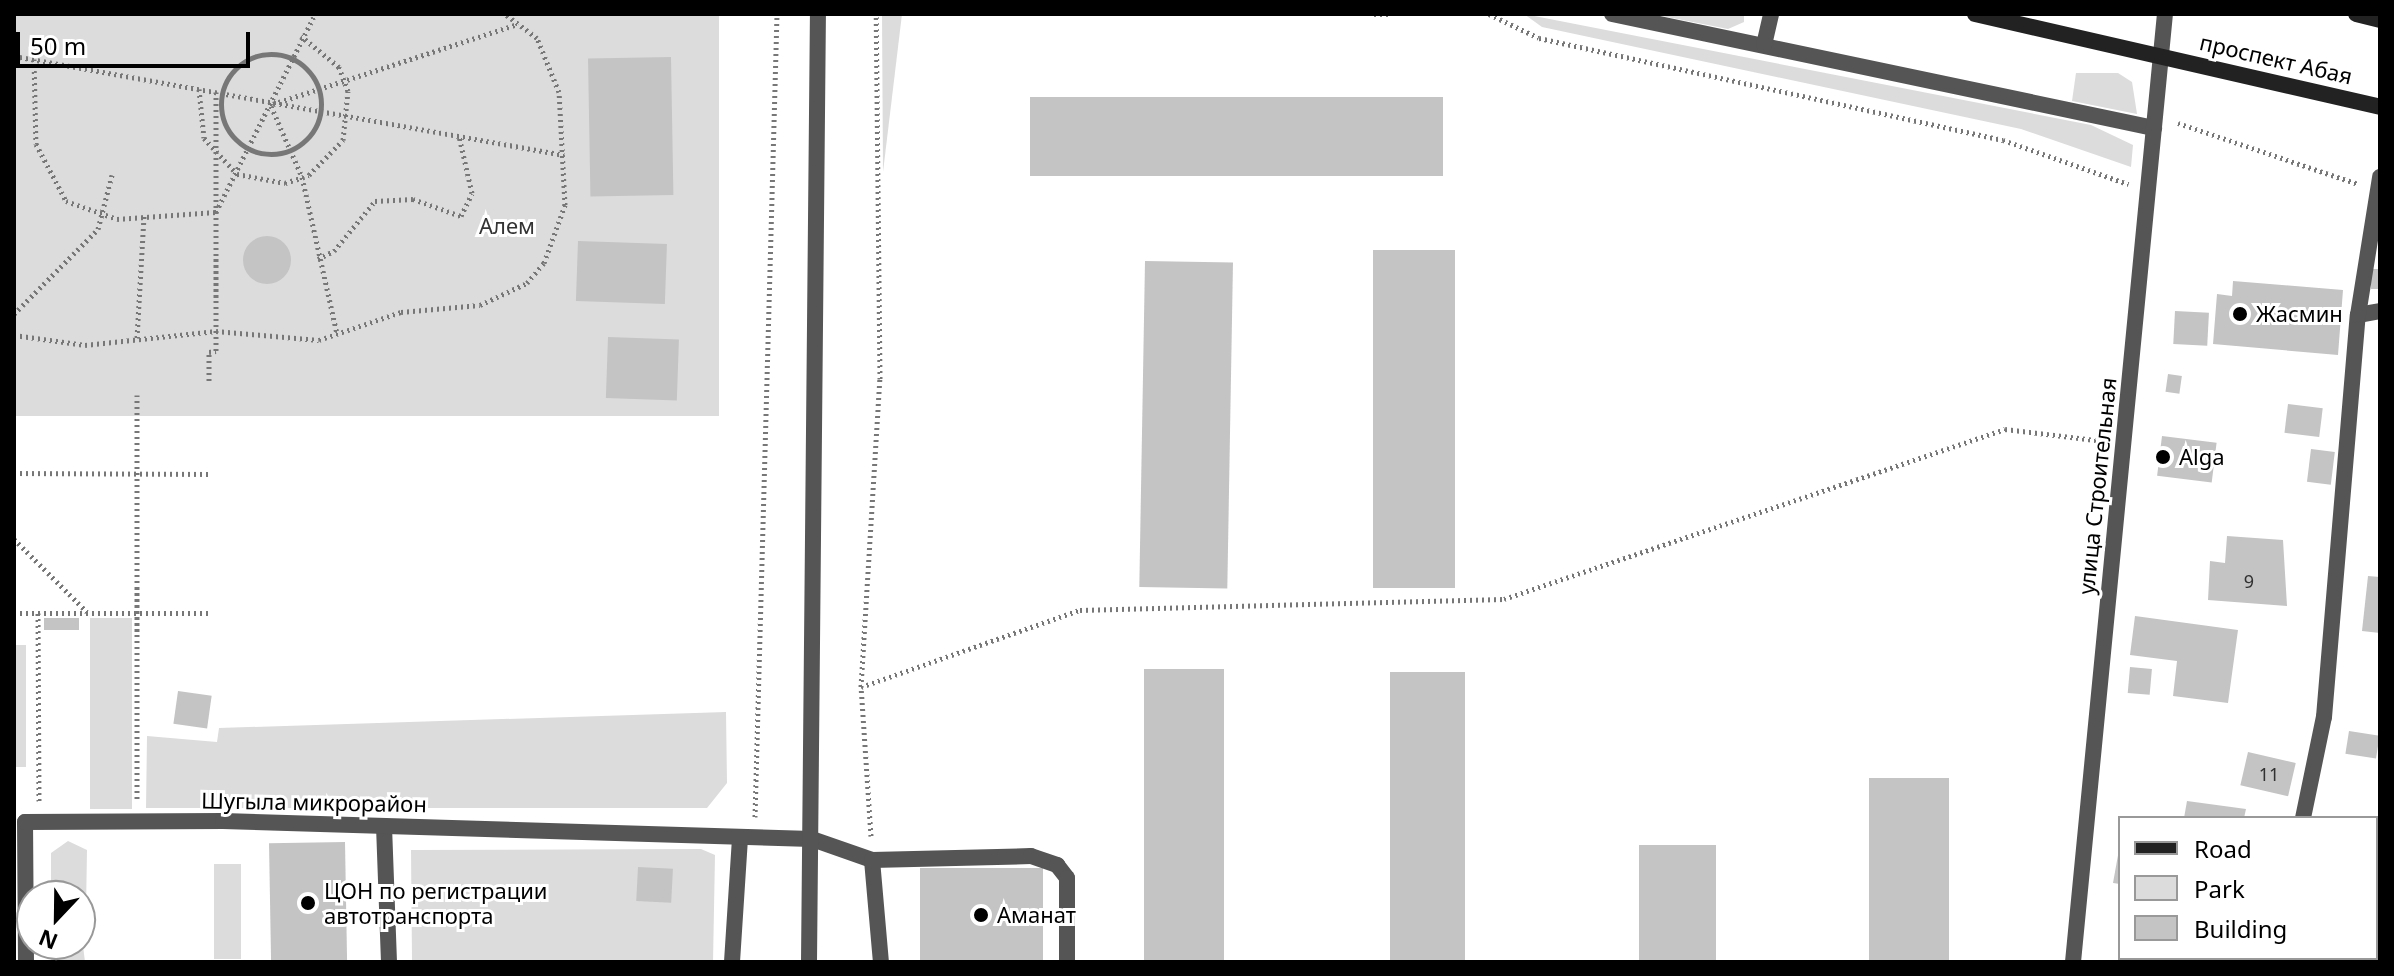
<!DOCTYPE html>
<html>
<head>
<meta charset="utf-8">
<style>
	body { margin:0 }
	#map { position:relative; width:2394px; height:976px; overflow:hidden; background:#fff; font-family:"Noto Sans",sans-serif }
	div>[style] { position:absolute }
	[style*='--x'] { left:calc(var(--x)*1px); top:calc(var(--y)*1px); width:calc(var(--w)*1px); rotate:calc(var(--a)*1deg) }
	.green>* { inset:0; background:#dcdcdc; transform-origin:0 0 }
	.building>* { inset:0; background:#c4c4c4; transform-origin:0 0 }
	.round { border-radius:50% }
	.path>* { height:5px; margin-top:-2.5px; transform-origin:0; background:repeating-linear-gradient(90deg,#777 0 2px,transparent 0 6px) }
	.path>.ring { margin:-2.5px; padding:0; box-sizing:content-box; background:none; border:5px solid #777; border-radius:50% }
	.service>* { height:16px; margin:-8px; padding:0 8px; transform-origin:8px; border-radius:8px; background:#555 }
	.minor>* { height:16px; margin:-8px; padding:0 8px; transform-origin:8px; border-radius:8px; background:#555 }
	.tertiary>* { height:16px; margin:-8px; padding:0 8px; transform-origin:8px; border-radius:8px; background:#555 }
	.secondary>* { height:16px; margin:-8px; padding:0 8px; transform-origin:8px; border-radius:8px; background:#222 }
	.dots>* { width:22px; height:22px; translate:-50% -50%; box-sizing:border-box; border:4px solid #fff; border-radius:50% }
	span { translate:-50% -50%; white-space:nowrap; text-align:center; line-height:1.15; -webkit-text-stroke:6px #fff; paint-order:stroke }
	.number-label { font-size:18px; color:#313131 }
	.number-label span { -webkit-text-stroke-width:0 }
	.street-label { font-size:22px; color:#000 }
	.park-label { font-size:22px; color:#333 }
	.poi-label { font-size:22px; color:#000 }
	.left { translate:0 -50%; text-align:left }
	.frame { position:absolute; inset:0; border:16px solid #000; pointer-events:none }
	.legend { position:absolute; left:2118px; top:816px; width:260px; height:144px; box-sizing:border-box; background:#fff; border:2px solid #999; margin:0; padding:10px 14px; list-style:none; font-size:24px; color:#000 }
	.legend li { display:flex; align-items:center; gap:16px; height:40px }
	.legend b { width:40px; border:2px solid #999 }
	.north { position:absolute; left:16px; top:880px; width:80px; height:80px; box-sizing:border-box; background:#fff; border:2px solid #999; border-radius:50%; rotate:202deg; font-size:22px; font-weight:700; line-height:32px; text-align:center; color:#000 }
	.north::after { content:''; display:block; margin:auto; width:28px; height:36px; background:#000; clip-path:polygon(50% 0,100% 100%,50% 72%,0 100%) }
	.scale { position:absolute; left:16px; top:32px; width:234px; height:36px; box-sizing:border-box; border:4px solid #000; border-top:0; padding-left:10px; font-size:24px; line-height:28px; white-space:nowrap; color:#000; -webkit-text-stroke:6px #fff; paint-order:stroke }
</style>
</head>
<body>
<div id="map">
	<div class="green">
		<div style="left:14px;top:14px;width:705px;height:402px"></div>
		<div style="clip-path:polygon(882px 14px,902px 14px,883px 172px)"></div>
		<div style="clip-path:polygon(1524px 14px,2091px 125px,2133px 145px,2131px 167px,2021px 129px,1542px 27px)"></div>
		<div style="clip-path:polygon(1652px 14px,1744px 14px,1744px 22px,1728px 29px)"></div>
		<div style="clip-path:polygon(2076px 73px,2118px 73px,2132px 82px,2137px 114px,2072px 101px)"></div>
		<div style="left:90px;top:618px;width:42px;height:191px"></div>
		<div style="left:14px;top:645px;width:12px;height:122px"></div>
		<div style="clip-path:polygon(726px 712px,727px 783px,707px 808px,146px 808px,147px 736px,217px 742px,219px 728px)"></div>
		<div style="clip-path:polygon(68px 841px,87px 850px,86px 911px,80px 910px,80px 896px,51px 896px,51px 853px)"></div>
		<div style="clip-path:polygon(701px 849px,715px 855px,713px 962px,412px 960px,411px 850px)"></div>
		<div style="left:214px;top:864px;width:27px;height:95px"></div>
		<div style="clip-path:polygon(80px 921px,85px 962px,51px 962px,52px 944px,80px 944px)"></div>
	</div>
	<div class="building">
		<div style="left:671px;top:57px;width:138px;height:83px;rotate:89deg"></div>
		<div style="left:1443px;top:97px;width:79px;height:413px;rotate:90deg"></div>
		<div class="round" style="left:243px;top:236px;width:48px;height:48px"></div>
		<div style="left:578px;top:241px;width:89px;height:60px;rotate:2deg"></div>
		<div style="left:1373px;top:250px;width:82px;height:338px"></div>
		<div style="left:1145px;top:261px;width:88px;height:326px;rotate:1deg"></div>
		<div style="left:2371px;top:269px;width:9px;height:20px"></div>
		<div style="clip-path:polygon(2233px 281px,2343px 290px,2338px 355px,2213px 344px,2217px 294px,2232px 296px)"></div>
		<div style="left:2175px;top:311px;width:34px;height:33px;rotate:3deg"></div>
		<div style="left:608px;top:337px;width:71px;height:61px;rotate:2deg"></div>
		<div style="left:2168px;top:374px;width:14px;height:18px;rotate:8deg"></div>
		<div style="left:2288px;top:404px;width:35px;height:29px;rotate:7deg"></div>
		<div style="left:2162px;top:436px;width:55px;height:40px;rotate:7deg"></div>
		<div style="left:2311px;top:449px;width:24px;height:33px;rotate:7deg"></div>
		<div style="clip-path:polygon(2227px 536px,2283px 540px,2287px 606px,2208px 600px,2210px 561px,2225px 563px)"></div>
		<div style="clip-path:polygon(2368px 576px,2380px 577px,2380px 633px,2362px 631px)"></div>
		<div style="clip-path:polygon(2135px 616px,2238px 630px,2228px 703px,2173px 696px,2177px 661px,2130px 655px)"></div>
		<div style="left:44px;top:618px;width:35px;height:12px"></div>
		<div style="left:2130px;top:667px;width:22px;height:26px;rotate:5deg"></div>
		<div style="left:1144px;top:669px;width:80px;height:293px"></div>
		<div style="left:1390px;top:672px;width:75px;height:290px"></div>
		<div style="left:178px;top:691px;width:34px;height:33px;rotate:8deg"></div>
		<div style="left:2349px;top:731px;width:31px;height:23px;rotate:9deg"></div>
		<div style="left:2248px;top:752px;width:49px;height:34px;rotate:13deg"></div>
		<div style="left:1869px;top:778px;width:80px;height:184px"></div>
		<div style="clip-path:polygon(2187px 801px,2246px 809px,2244px 818px,2184px 818px)"></div>
		<div style="left:345px;top:842px;width:120px;height:76px;rotate:89deg"></div>
		<div style="clip-path:polygon(2120px 844px,2120px 884px,2113px 883px)"></div>
		<div style="left:1639px;top:845px;width:77px;height:117px"></div>
		<div style="left:638px;top:867px;width:35px;height:34px;rotate:3deg"></div>
		<div style="left:920px;top:868px;width:123px;height:94px"></div>
		<div style="left:2376px;top:890px;width:4px;height:39px;rotate:14deg"></div>
	</div>
	<div class="path">
		<div style="--x:1374;--y:14;--w:16;--a:0"></div>
		<div style="--x:1489;--y:14;--w:55;--a:25.6"></div>
		<div style="--x:1539;--y:38;--w:475;--a:12.4"></div>
		<div style="--x:2003;--y:140;--w:133;--a:19.4"></div>
		<div class="ring" style="left:221px;top:54px;width:95px;height:95px"></div>
		<div style="--x:14;--y:56;--w:559;--a:10.2"></div>
		<div style="--x:34;--y:59;--w:85;--a:88.7"></div>
		<div style="--x:36;--y:144;--w:64;--a:62.2"></div>
		<div style="--x:66;--y:201;--w:54;--a:19.4"></div>
		<div style="--x:117;--y:219;--w:99;--a:-4"></div>
		<div style="--x:216;--y:212;--w:221;--a:-63.4"></div>
		<div style="--x:199;--y:89;--w:49;--a:84.2"></div>
		<div style="--x:204;--y:138;--w:49;--a:47.5"></div>
		<div style="--x:237;--y:174;--w:49;--a:10.6"></div>
		<div style="--x:285;--y:183;--w:25;--a:-18"></div>
		<div style="--x:309;--y:175;--w:49;--a:-45.8"></div>
		<div style="--x:343;--y:140;--w:49;--a:-84.2"></div>
		<div style="--x:348;--y:91;--w:26;--a:-111"></div>
		<div style="--x:339;--y:67;--w:49;--a:-140.8"></div>
		<div style="--x:273;--y:104;--w:258;--a:-18.1"></div>
		<div style="--x:271;--y:106;--w:77;--a:66.4"></div>
		<div style="--x:302;--y:177;--w:161;--a:77.4"></div>
		<div style="--x:2178;--y:123;--w:190;--a:18.7"></div>
		<div style="--x:318;--y:259;--w:18;--a:-27"></div>
		<div style="--x:334;--y:251;--w:65;--a:-50.6"></div>
		<div style="--x:375;--y:201;--w:38;--a:-3"></div>
		<div style="--x:413;--y:199;--w:51;--a:19.5"></div>
		<div style="--x:461;--y:216;--w:25;--a:-64"></div>
		<div style="--x:472;--y:193;--w:58;--a:-102.8"></div>
		<div style="--x:14;--y:314;--w:120;--a:-45.3"></div>
		<div style="--x:98;--y:229;--w:56;--a:-75.5"></div>
		<div style="--x:14;--y:335;--w:72;--a:8"></div>
		<div style="--x:85;--y:345;--w:132;--a:-6.1"></div>
		<div style="--x:216;--y:331;--w:103;--a:5"></div>
		<div style="--x:319;--y:340;--w:87;--a:-18.9"></div>
		<div style="--x:401;--y:312;--w:79;--a:-5.1"></div>
		<div style="--x:480;--y:305;--w:52;--a:-25.1"></div>
		<div style="--x:527;--y:283;--w:26;--a:-50"></div>
		<div style="--x:544;--y:263;--w:62;--a:-70.1"></div>
		<div style="--x:565;--y:205;--w:113;--a:-93"></div>
		<div style="--x:559;--y:92;--w:58;--a:-112.2"></div>
		<div style="--x:537;--y:38;--w:40;--a:-143"></div>
		<div style="--x:137;--y:338;--w:122;--a:-86.7"></div>
		<div style="--x:209;--y:381;--w:29;--a:-90"></div>
		<div style="--x:209;--y:352;--w:7;--a:-8"></div>
		<div style="--x:216;--y:351;--w:259;--a:-90"></div>
		<div style="--x:137;--y:395;--w:406;--a:90"></div>
		<div style="--x:14;--y:473;--w:195;--a:0.3"></div>
		<div style="--x:14;--y:539;--w:103;--a:45"></div>
		<div style="--x:14;--y:613;--w:195;--a:0"></div>
		<div style="--x:38;--y:613;--w:188;--a:89.7"></div>
		<div style="--x:861;--y:687;--w:232;--a:-19.4"></div>
		<div style="--x:1080;--y:610;--w:424;--a:-1.5"></div>
		<div style="--x:1504;--y:599;--w:529;--a:-18.74"></div>
		<div style="--x:2005;--y:429;--w:99;--a:7"></div>
		<div style="--x:755;--y:817;--w:803;--a:-88.43"></div>
		<div style="--x:871;--y:836;--w:149;--a:-93.8"></div>
		<div style="--x:861;--y:687;--w:309;--a:-86.5"></div>
		<div style="--x:880;--y:379;--w:365;--a:-90.6"></div>
	</div>
	<div class="service">
		<div style="--x:2358;--y:315;--w:22;--a:-10"></div>
		<div style="--x:384;--y:826;--w:136;--a:87.9"></div>
		<div style="--x:812;--y:839;--w:64;--a:19.3"></div>
		<div style="--x:872;--y:860;--w:159;--a:-1.4"></div>
		<div style="--x:1031;--y:856;--w:28;--a:19"></div>
		<div style="--x:1057;--y:865;--w:16;--a:52"></div>
		<div style="--x:1067;--y:878;--w:84;--a:90"></div>
		<div style="--x:872;--y:860;--w:102;--a:85"></div>
		<div style="--x:732;--y:962;--w:125;--a:-86.3"></div>
	</div>
	<div class="minor">
		<div style="--x:1612;--y:14;--w:554;--a:11.88"></div>
		<div style="--x:1764;--y:45;--w:32;--a:-77"></div>
		<div style="--x:2303;--y:818;--w:103;--a:-78.3"></div>
		<div style="--x:2324;--y:717;--w:403;--a:-85.2"></div>
		<div style="--x:2358;--y:315;--w:140;--a:-80.9"></div>
		<div style="--x:26;--y:962;--w:140;--a:-90.4"></div>
		<div style="--x:25;--y:822;--w:198;--a:-0.3"></div>
		<div style="--x:223;--y:821;--w:589;--a:1.75"></div>
		<div style="--x:809;--y:962;--w:948;--a:-89.46"></div>
		<div style="--x:2267;--y:962;--w:4;--a:-76"></div>
	</div>
	<div class="tertiary">
		<div style="--x:2073;--y:962;--w:952;--a:-84.46"></div>
	</div>
	<div class="secondary">
		<div style="--x:1975;--y:14;--w:416;--a:12.9"></div>
		<div style="--x:2356;--y:14;--w:25;--a:14"></div>
	</div>
	<div class="dots">
		<div style="left:2240px;top:314px;background:#000"></div>
		<div style="left:2163px;top:457px;background:#000"></div>
		<div style="left:308px;top:903px;background:#000"></div>
		<div style="left:981px;top:915px;background:#000"></div>
	</div>
	<div class="number-label">
		<span style="left:2249px;top:581px">9</span>
		<span style="left:2269px;top:774px">11</span>
	</div>
	<div class="street-label">
		<span style="left:2276px;top:59px;rotate:13deg">проспект Абая</span>
		<span style="left:2097px;top:486px;rotate:-84deg">улица Строительная</span>
		<span style="left:314px;top:802px;rotate:1deg">Шугыла микрорайон</span>
	</div>
	<div class="park-label">
		<span style="left:507px;top:226px">Алем</span>
	</div>
	<div class="poi-label">
		<span class="left" style="left:2256px;top:314px">Жасмин</span>
		<span class="left" style="left:2179px;top:457px">Alga</span>
		<span class="left" style="left:324px;top:903px">ЦОН по регистрации<br>автотранспорта</span>
		<span class="left" style="left:997px;top:915px">Аманат</span>
	</div>
	<div class="frame"></div>
	<ul class="legend">
	<li><b style="height:10px;background:#222"></b>Road</li>
	<li><b style="height:22px;background:#dcdcdc"></b>Park</li>
	<li><b style="height:22px;background:#c4c4c4"></b>Building</li>
	</ul>
	<div class="north">N</div>
	<div class="scale">50 m</div>
</div>
</body>
</html>
